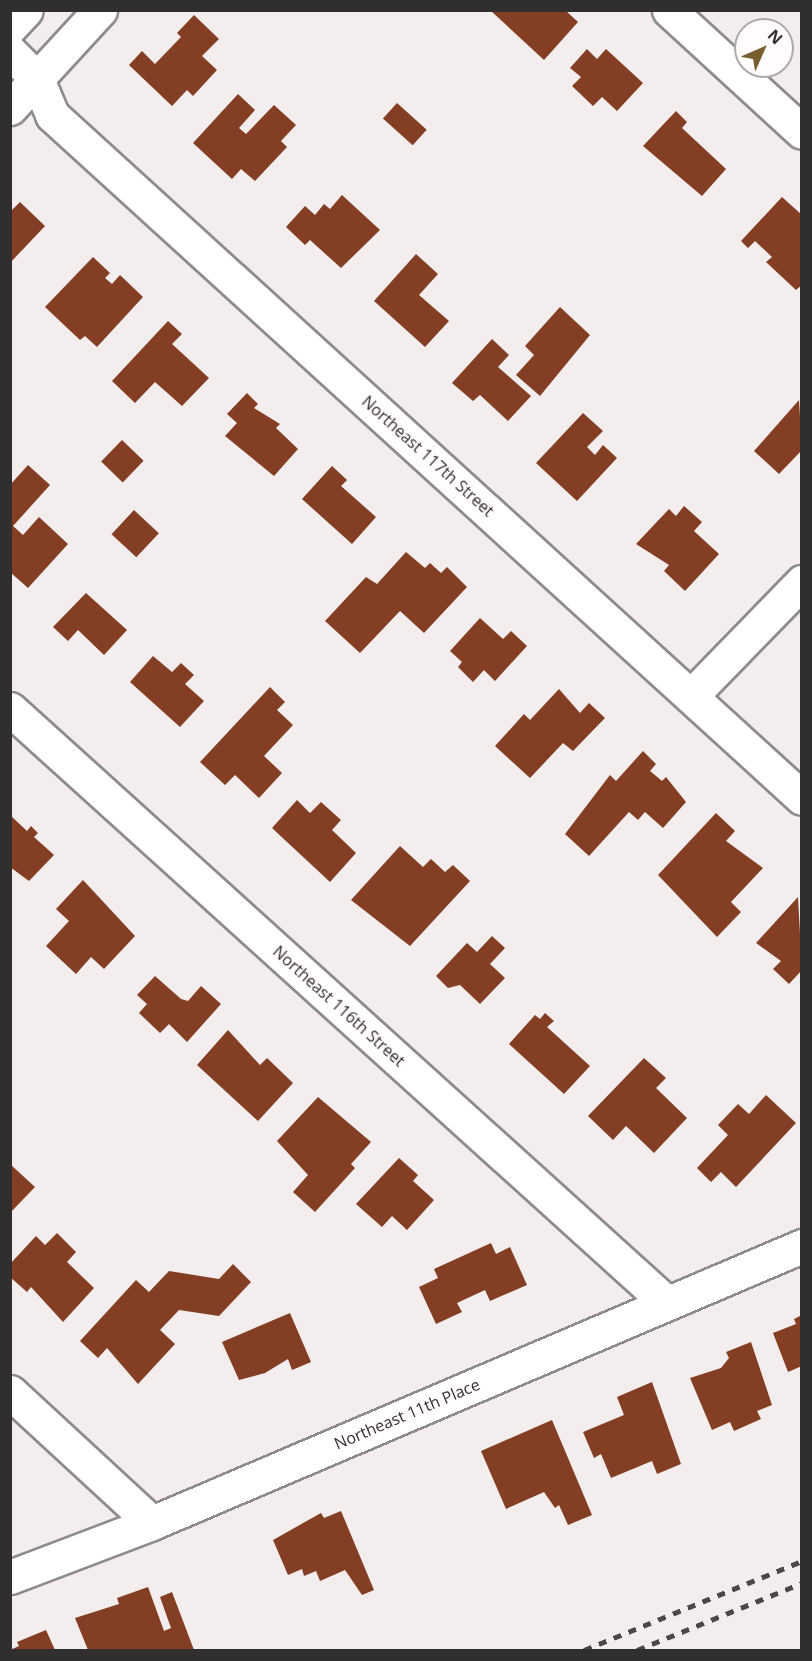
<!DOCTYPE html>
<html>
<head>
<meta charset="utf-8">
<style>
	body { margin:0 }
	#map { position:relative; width:812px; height:1661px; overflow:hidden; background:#f3eeed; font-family:"Open Sans",sans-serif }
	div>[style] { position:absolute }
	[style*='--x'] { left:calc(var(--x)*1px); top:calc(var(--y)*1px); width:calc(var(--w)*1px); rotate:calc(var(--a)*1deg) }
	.building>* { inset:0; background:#843e23; transform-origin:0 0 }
	.roads { filter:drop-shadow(2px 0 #8f8b8a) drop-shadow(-2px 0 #8f8b8a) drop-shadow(0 2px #8f8b8a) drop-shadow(0 -2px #8f8b8a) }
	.minor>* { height:33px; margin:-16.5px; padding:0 16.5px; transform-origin:16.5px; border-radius:16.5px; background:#fff }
	.rail>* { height:4.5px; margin-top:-2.25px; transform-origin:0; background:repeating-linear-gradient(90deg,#4b4848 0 8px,transparent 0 16px) }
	span { translate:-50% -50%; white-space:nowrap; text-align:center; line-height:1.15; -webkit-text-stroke:6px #fffcfb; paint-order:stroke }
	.street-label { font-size:16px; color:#302e2e }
	.frame { position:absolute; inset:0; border:12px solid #302e2e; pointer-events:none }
	.north { position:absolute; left:734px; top:18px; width:60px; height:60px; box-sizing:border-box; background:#fffcfb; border:2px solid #acaaa9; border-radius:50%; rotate:45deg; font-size:16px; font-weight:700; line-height:24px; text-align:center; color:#302e2e }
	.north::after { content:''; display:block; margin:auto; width:21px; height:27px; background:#775f30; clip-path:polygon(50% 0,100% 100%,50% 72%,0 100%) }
</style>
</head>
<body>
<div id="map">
	<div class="building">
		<div style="clip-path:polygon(490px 10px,565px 10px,578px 22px,544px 60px)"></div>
		<div style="clip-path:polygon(194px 15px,219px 39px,202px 56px,217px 70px,193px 96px,187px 90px,172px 106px,129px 65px,142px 51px,155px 64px,181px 37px,177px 33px)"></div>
		<div style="clip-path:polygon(587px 49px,597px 59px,606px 49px,643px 83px,617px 111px,602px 97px,593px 106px,572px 86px,581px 77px,570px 68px)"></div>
		<div style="clip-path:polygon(238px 94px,255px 110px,239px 128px,246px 134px,274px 105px,296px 125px,281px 141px,287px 147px,255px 181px,241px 169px,232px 179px,193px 143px)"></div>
		<div style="left:397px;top:103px;width:40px;height:21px;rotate:42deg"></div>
		<div style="clip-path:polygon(676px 111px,687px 122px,682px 128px,726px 169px,702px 196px,643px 146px)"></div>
		<div style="clip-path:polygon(342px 195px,380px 230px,341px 268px,310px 240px,305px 245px,286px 227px,305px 206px,315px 215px,324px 204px,330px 209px)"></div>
		<div style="clip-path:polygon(782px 197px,802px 215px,802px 285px,796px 290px,766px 262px,772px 257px,755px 241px,748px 248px,741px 241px)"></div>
		<div style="clip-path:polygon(20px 202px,45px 226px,10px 263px,10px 212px)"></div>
		<div style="clip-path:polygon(416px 254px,438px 274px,419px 295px,449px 321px,425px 347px,374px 301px)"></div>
		<div style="clip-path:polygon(93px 257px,110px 273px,105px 278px,112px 284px,120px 275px,143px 297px,97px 347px,85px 336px,80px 340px,45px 307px)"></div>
		<div style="clip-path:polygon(560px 307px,590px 335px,540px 396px,516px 375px,534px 355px,525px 346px)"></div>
		<div style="clip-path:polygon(168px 321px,182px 334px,172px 344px,209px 378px,182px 406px,155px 382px,135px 403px,112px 381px)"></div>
		<div style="clip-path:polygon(492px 339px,509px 355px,498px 367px,531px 396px,508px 421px,480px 395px,473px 401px,452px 383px)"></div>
		<div style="clip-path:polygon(247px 393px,258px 404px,254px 408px,280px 424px,276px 428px,298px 449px,274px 476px,225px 436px,237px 423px,227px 414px)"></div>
		<div style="clip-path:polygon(799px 400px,802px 450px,779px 474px,754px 451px)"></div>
		<div style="clip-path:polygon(583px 413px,603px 431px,587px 447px,595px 455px,603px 445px,617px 458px,577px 501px,536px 463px)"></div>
		<div style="left:122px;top:440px;width:30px;height:30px;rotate:44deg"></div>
		<div style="clip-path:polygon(28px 465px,50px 485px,13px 526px,23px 535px,39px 517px,68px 544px,28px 588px,10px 572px,10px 485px)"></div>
		<div style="clip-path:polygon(332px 466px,347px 480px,341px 486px,376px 517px,352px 544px,302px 499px)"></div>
		<div style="clip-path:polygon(684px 506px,702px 522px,694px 531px,719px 554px,685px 591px,664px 571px,669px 565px,636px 544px,669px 509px,676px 516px)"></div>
		<div style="left:134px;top:510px;width:34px;height:33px;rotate:43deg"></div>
		<div style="clip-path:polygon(406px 552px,425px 568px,430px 563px,441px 573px,447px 567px,467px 587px,424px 633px,400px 611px,360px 653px,325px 621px,366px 577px,377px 584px)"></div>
		<div style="clip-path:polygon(86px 593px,127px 630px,104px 655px,78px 630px,68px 641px,53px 627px)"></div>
		<div style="clip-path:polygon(480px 618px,503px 639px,511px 631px,527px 646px,495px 681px,484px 670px,473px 682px,458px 667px,462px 662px,450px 651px)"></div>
		<div style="clip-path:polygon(153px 656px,172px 672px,181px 663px,194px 675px,185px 684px,204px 701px,180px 727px,130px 682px)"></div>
		<div style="clip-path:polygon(270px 687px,285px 702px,277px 710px,293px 725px,264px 756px,282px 773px,259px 798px,235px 775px,225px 785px,200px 762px)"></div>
		<div style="clip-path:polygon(559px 689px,580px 713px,589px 703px,605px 718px,573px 751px,563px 743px,530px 778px,495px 746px,524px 714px,530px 720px)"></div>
		<div style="clip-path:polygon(643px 751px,656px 764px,650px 771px,662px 781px,666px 777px,686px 802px,663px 828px,645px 812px,638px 820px,629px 812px,589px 856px,565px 834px,610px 775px,616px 781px)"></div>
		<div style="clip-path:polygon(297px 800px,310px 813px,321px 802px,341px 820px,332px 830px,356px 853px,330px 882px,272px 828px)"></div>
		<div style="clip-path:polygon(716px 813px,735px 831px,726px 841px,763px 868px,731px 902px,741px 912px,717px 937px,658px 875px)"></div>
		<div style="clip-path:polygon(10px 815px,27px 831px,31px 826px,38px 833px,34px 837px,54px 855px,29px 881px,10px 867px)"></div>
		<div style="clip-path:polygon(400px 846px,423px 867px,431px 859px,445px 872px,453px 865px,470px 881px,410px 946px,351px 900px)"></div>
		<div style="clip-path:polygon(83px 880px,135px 936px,104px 969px,91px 957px,76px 974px,46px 946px,69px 921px,56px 909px)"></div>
		<div style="clip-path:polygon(798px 897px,802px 970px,789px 984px,773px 969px,781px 961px,756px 943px)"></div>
		<div style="clip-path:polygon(492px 936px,505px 948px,490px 964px,505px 978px,480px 1004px,460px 985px,448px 988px,436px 976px,467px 943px,477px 952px)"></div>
		<div style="clip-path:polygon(155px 976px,181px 999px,188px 1001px,201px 986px,221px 1004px,187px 1042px,169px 1024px,160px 1033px,139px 1013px,147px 1004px,137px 995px)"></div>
		<div style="clip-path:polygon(545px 1013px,554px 1021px,547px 1027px,590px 1066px,564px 1094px,509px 1044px,535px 1015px,540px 1019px)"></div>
		<div style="clip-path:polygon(228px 1030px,260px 1065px,267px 1058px,293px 1083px,258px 1121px,197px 1065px)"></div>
		<div style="clip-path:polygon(644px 1058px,666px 1078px,656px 1088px,687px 1118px,654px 1153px,626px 1126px,613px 1140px,588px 1116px)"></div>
		<div style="clip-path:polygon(766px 1095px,796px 1123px,736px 1187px,721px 1172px,711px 1182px,697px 1168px,728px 1135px,718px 1125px,738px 1104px,749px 1114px)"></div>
		<div style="clip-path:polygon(318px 1097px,371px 1142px,351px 1164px,355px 1168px,315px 1212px,293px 1192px,308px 1175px,277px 1141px)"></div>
		<div style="clip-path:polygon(399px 1158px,418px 1175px,413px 1181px,434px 1200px,407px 1230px,392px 1216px,382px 1227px,356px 1204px)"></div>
		<div style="clip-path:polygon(10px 1164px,35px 1187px,10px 1213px)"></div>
		<div style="clip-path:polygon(57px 1233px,76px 1252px,67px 1262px,94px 1288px,63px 1322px,31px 1287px,27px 1292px,10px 1277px,10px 1264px,36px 1236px,45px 1245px)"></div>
		<div style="clip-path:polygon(491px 1243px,496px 1254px,510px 1247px,527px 1285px,490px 1301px,485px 1290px,457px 1303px,462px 1312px,436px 1324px,419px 1287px,438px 1278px,434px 1269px)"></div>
		<div style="clip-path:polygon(233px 1264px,251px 1282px,219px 1316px,179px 1310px,160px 1330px,175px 1344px,138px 1384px,107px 1348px,98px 1358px,80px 1341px,136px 1280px,149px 1292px,169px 1271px,219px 1279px)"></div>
		<div style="clip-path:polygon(290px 1313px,311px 1362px,292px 1370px,288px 1359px,265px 1373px,239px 1380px,222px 1342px)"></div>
		<div style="clip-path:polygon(802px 1315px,802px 1366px,788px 1372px,773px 1333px,796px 1324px,794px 1319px)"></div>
		<div style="clip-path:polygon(751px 1342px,772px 1405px,757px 1411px,761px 1419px,734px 1431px,730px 1422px,712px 1430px,690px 1378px,721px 1368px,729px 1358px,726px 1352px)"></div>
		<div style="clip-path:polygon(652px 1382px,681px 1464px,657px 1474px,652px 1461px,611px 1478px,601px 1454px,594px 1458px,583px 1432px,624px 1415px,617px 1397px)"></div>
		<div style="clip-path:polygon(552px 1420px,592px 1515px,568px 1525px,559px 1505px,555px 1508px,544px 1492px,506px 1509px,481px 1451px)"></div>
		<div style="clip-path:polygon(341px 1511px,374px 1590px,362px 1595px,345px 1570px,320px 1581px,316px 1571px,304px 1576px,302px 1569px,288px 1575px,273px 1540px,321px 1513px,324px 1518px)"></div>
		<div style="clip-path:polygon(148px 1587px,164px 1631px,171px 1628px,160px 1597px,172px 1592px,194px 1650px,88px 1650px,75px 1618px,119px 1604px,117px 1598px)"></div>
		<div style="clip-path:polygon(46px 1630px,55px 1650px,10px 1650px,19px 1646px,17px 1642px)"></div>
	</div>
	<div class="roads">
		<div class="minor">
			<div style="--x:669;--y:10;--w:180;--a:42.5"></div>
			<div style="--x:10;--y:27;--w:23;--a:-47"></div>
			<div style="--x:10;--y:52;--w:38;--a:45"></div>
			<div style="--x:37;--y:79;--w:39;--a:67"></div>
			<div style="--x:52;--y:115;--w:1014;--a:42.32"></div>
			<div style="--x:10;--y:108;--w:133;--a:-47.4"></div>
			<div style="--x:692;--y:695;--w:158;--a:-45.8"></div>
			<div style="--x:10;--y:709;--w:886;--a:42.12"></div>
			<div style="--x:10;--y:1392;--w:193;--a:42.7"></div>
			<div style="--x:10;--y:1577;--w:152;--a:-20.8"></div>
			<div style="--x:152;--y:1523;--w:707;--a:-23.08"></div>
		</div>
	</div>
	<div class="rail">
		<div style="--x:584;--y:1650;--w:235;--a:-22.2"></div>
		<div style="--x:637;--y:1650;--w:178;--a:-22.1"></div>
	</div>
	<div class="street-label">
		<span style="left:428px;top:456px;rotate:42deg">Northeast 117th Street</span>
		<span style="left:339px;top:1006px;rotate:42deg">Northeast 116th Street</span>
		<span style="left:407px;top:1414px;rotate:-23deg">Northeast 11th Place</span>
	</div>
	<div class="frame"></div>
	<div class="north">N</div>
</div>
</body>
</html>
